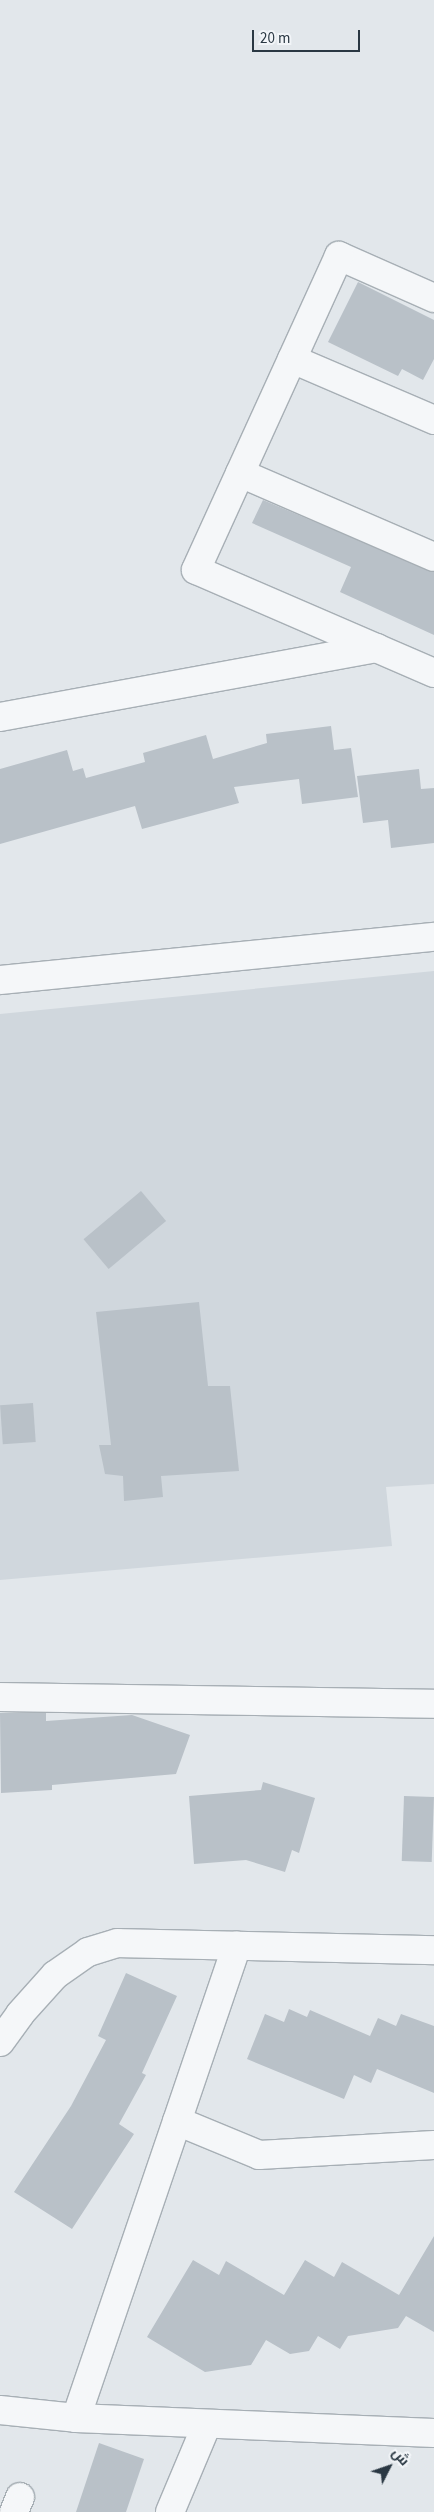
<!DOCTYPE html>
<html>
<head>
<meta charset="utf-8">
<style>
	body { margin:0 }
	#map { position:relative; width:434px; height:2512px; overflow:hidden; background:#e2e7eb; font-family:"Source Sans 3",Cairo,sans-serif }
	div>[style] { position:absolute }
	[style*='--x'] { left:calc(var(--x)*1px); top:calc(var(--y)*1px); width:calc(var(--w)*1px); rotate:calc(var(--a)*1deg) }
	.built>* { inset:0; background:#d0d7dd }
	.building>* { inset:0; background:#b9c1c8; transform-origin:0 0 }
	.roads { filter:drop-shadow(1px 0 #a7afb5) drop-shadow(-1px 0 #a7afb5) drop-shadow(0 1px #a7afb5) drop-shadow(0 -1px #a7afb5) }
	.street>* { height:28px; margin:-14px; padding:0 14px; transform-origin:14px; border-radius:14px; background:#f5f7f9 }
	span { translate:-50% -50%; white-space:nowrap; text-align:center; line-height:1.15; -webkit-text-stroke:5px #f2f5f8; paint-order:stroke }
	.north { position:absolute; left:364px; top:2442px; width:50px; height:50px; -webkit-text-stroke:4px #f2f5f8; paint-order:stroke; rotate:49deg; font-size:14px; font-weight:700; line-height:20px; text-align:center; color:#2a3843 }
	.north::after { content:''; display:block; margin:auto; width:18px; height:22px; background:#2a3843; clip-path:polygon(50% 0,100% 100%,50% 72%,0 100%) }
	.scale { position:absolute; left:252px; top:30px; width:108px; height:22px; box-sizing:border-box; border:2px solid #2a3843; border-top:0; padding-left:6px; font-size:15px; line-height:18px; white-space:nowrap; color:#2a3843; -webkit-text-stroke:4px #f2f5f8; paint-order:stroke }
</style>
</head>
<body>
<div id="map">
	<div class="built">
		<div style="clip-path:polygon(434px 971px,434px 1484px,386px 1487px,392px 1546px,0 1580px,0 1014px)"></div>
	</div>
	<div class="building">
		<div style="clip-path:polygon(358px 282px,434px 320px,434px 359px,423px 380px,402px 369px,398px 376px,328px 342px)"></div>
		<div style="clip-path:polygon(263px 500px,434px 572px,434px 635px,340px 592px,351px 567px,252px 523px)"></div>
		<div style="clip-path:polygon(331px 726px,334px 750px,351px 748px,358px 797px,302px 804px,299px 779px,234px 787px,239px 803px,142px 829px,135px 806px,0 844px,0 769px,67px 750px,73px 771px,83px 768px,86px 778px,145px 762px,143px 753px,206px 735px,213px 759px,267px 743px,266px 734px)"></div>
		<div style="clip-path:polygon(419px 769px,421px 789px,434px 788px,434px 843px,391px 848px,388px 820px,363px 823px,357px 776px)"></div>
		<div style="left:141px;top:1191px;width:39px;height:75px;rotate:50deg"></div>
		<div style="clip-path:polygon(199px 1302px,208px 1386px,230px 1386px,239px 1471px,161px 1476px,163px 1497px,124px 1501px,123px 1476px,105px 1474px,99px 1445px,111px 1445px,96px 1312px)"></div>
		<div style="left:33px;top:1403px;width:39px;height:33px;rotate:86deg"></div>
		<div style="clip-path:polygon(0 1713px,46px 1713px,46px 1721px,132px 1715px,190px 1735px,176px 1774px,52px 1785px,52px 1790px,1px 1793px)"></div>
		<div style="clip-path:polygon(263px 1782px,315px 1798px,299px 1853px,292px 1850px,285px 1872px,246px 1860px,194px 1864px,189px 1796px,261px 1790px)"></div>
		<div style="left:404px;top:1796px;width:30px;height:65px;rotate:2deg"></div>
		<div style="clip-path:polygon(126px 1973px,177px 1996px,142px 2073px,146px 2075px,119px 2124px,134px 2134px,72px 2229px,14px 2192px,71px 2106px,106px 2040px,98px 2036px)"></div>
		<div style="clip-path:polygon(289px 2009px,307px 2017px,310px 2010px,370px 2036px,378px 2018px,396px 2026px,401px 2014px,434px 2026px,434px 2093px,377px 2069px,371px 2083px,354px 2075px,344px 2099px,247px 2059px,265px 2014px,284px 2022px)"></div>
		<div style="clip-path:polygon(434px 2236px,434px 2332px,406px 2316px,398px 2328px,348px 2336px,340px 2349px,318px 2336px,309px 2351px,290px 2354px,266px 2340px,251px 2365px,205px 2372px,147px 2337px,193px 2260px,219px 2275px,226px 2261px,284px 2295px,305px 2260px,334px 2277px,342px 2262px,399px 2295px)"></div>
		<div style="clip-path:polygon(99px 2443px,144px 2459px,126px 2512px,76px 2512px)"></div>
	</div>
	<div class="roads">
		<div class="street">
			<div style="--x:434;--y:298;--w:104;--a:-156.1"></div>
			<div style="--x:339;--y:256;--w:345;--a:114.5"></div>
			<div style="--x:196;--y:570;--w:259;--a:23.4"></div>
			<div style="--x:292;--y:359;--w:155;--a:23.2"></div>
			<div style="--x:240;--y:473;--w:211;--a:23.4"></div>
			<div style="--x:0;--y:717;--w:383;--a:-10.4"></div>
			<div style="--x:0;--y:980;--w:436;--a:-5.7"></div>
			<div style="--x:0;--y:1697;--w:434;--a:0.9"></div>
			<div style="--x:0;--y:2042;--w:34;--a:-54"></div>
			<div style="--x:20;--y:2014;--w:52;--a:-48.1"></div>
			<div style="--x:55;--y:1975;--w:40;--a:-34.9"></div>
			<div style="--x:88;--y:1952;--w:31;--a:-17"></div>
			<div style="--x:118;--y:1943;--w:316;--a:1.3"></div>
			<div style="--x:177;--y:2121;--w:89;--a:22.5"></div>
			<div style="--x:259;--y:2155;--w:175;--a:-3.3"></div>
			<div style="--x:0;--y:2410;--w:76;--a:6"></div>
			<div style="--x:76;--y:2418;--w:358;--a:2.4"></div>
			<div style="--x:76;--y:2418;--w:499;--a:-71.2"></div>
			<div style="--x:14;--y:2512;--w:16;--a:-68"></div>
			<div style="--x:170;--y:2512;--w:95;--a:-67.2"></div>
		</div>
	</div>
	<div class="north">ش</div>
	<div class="scale">20 m</div>
</div>
</body>
</html>
